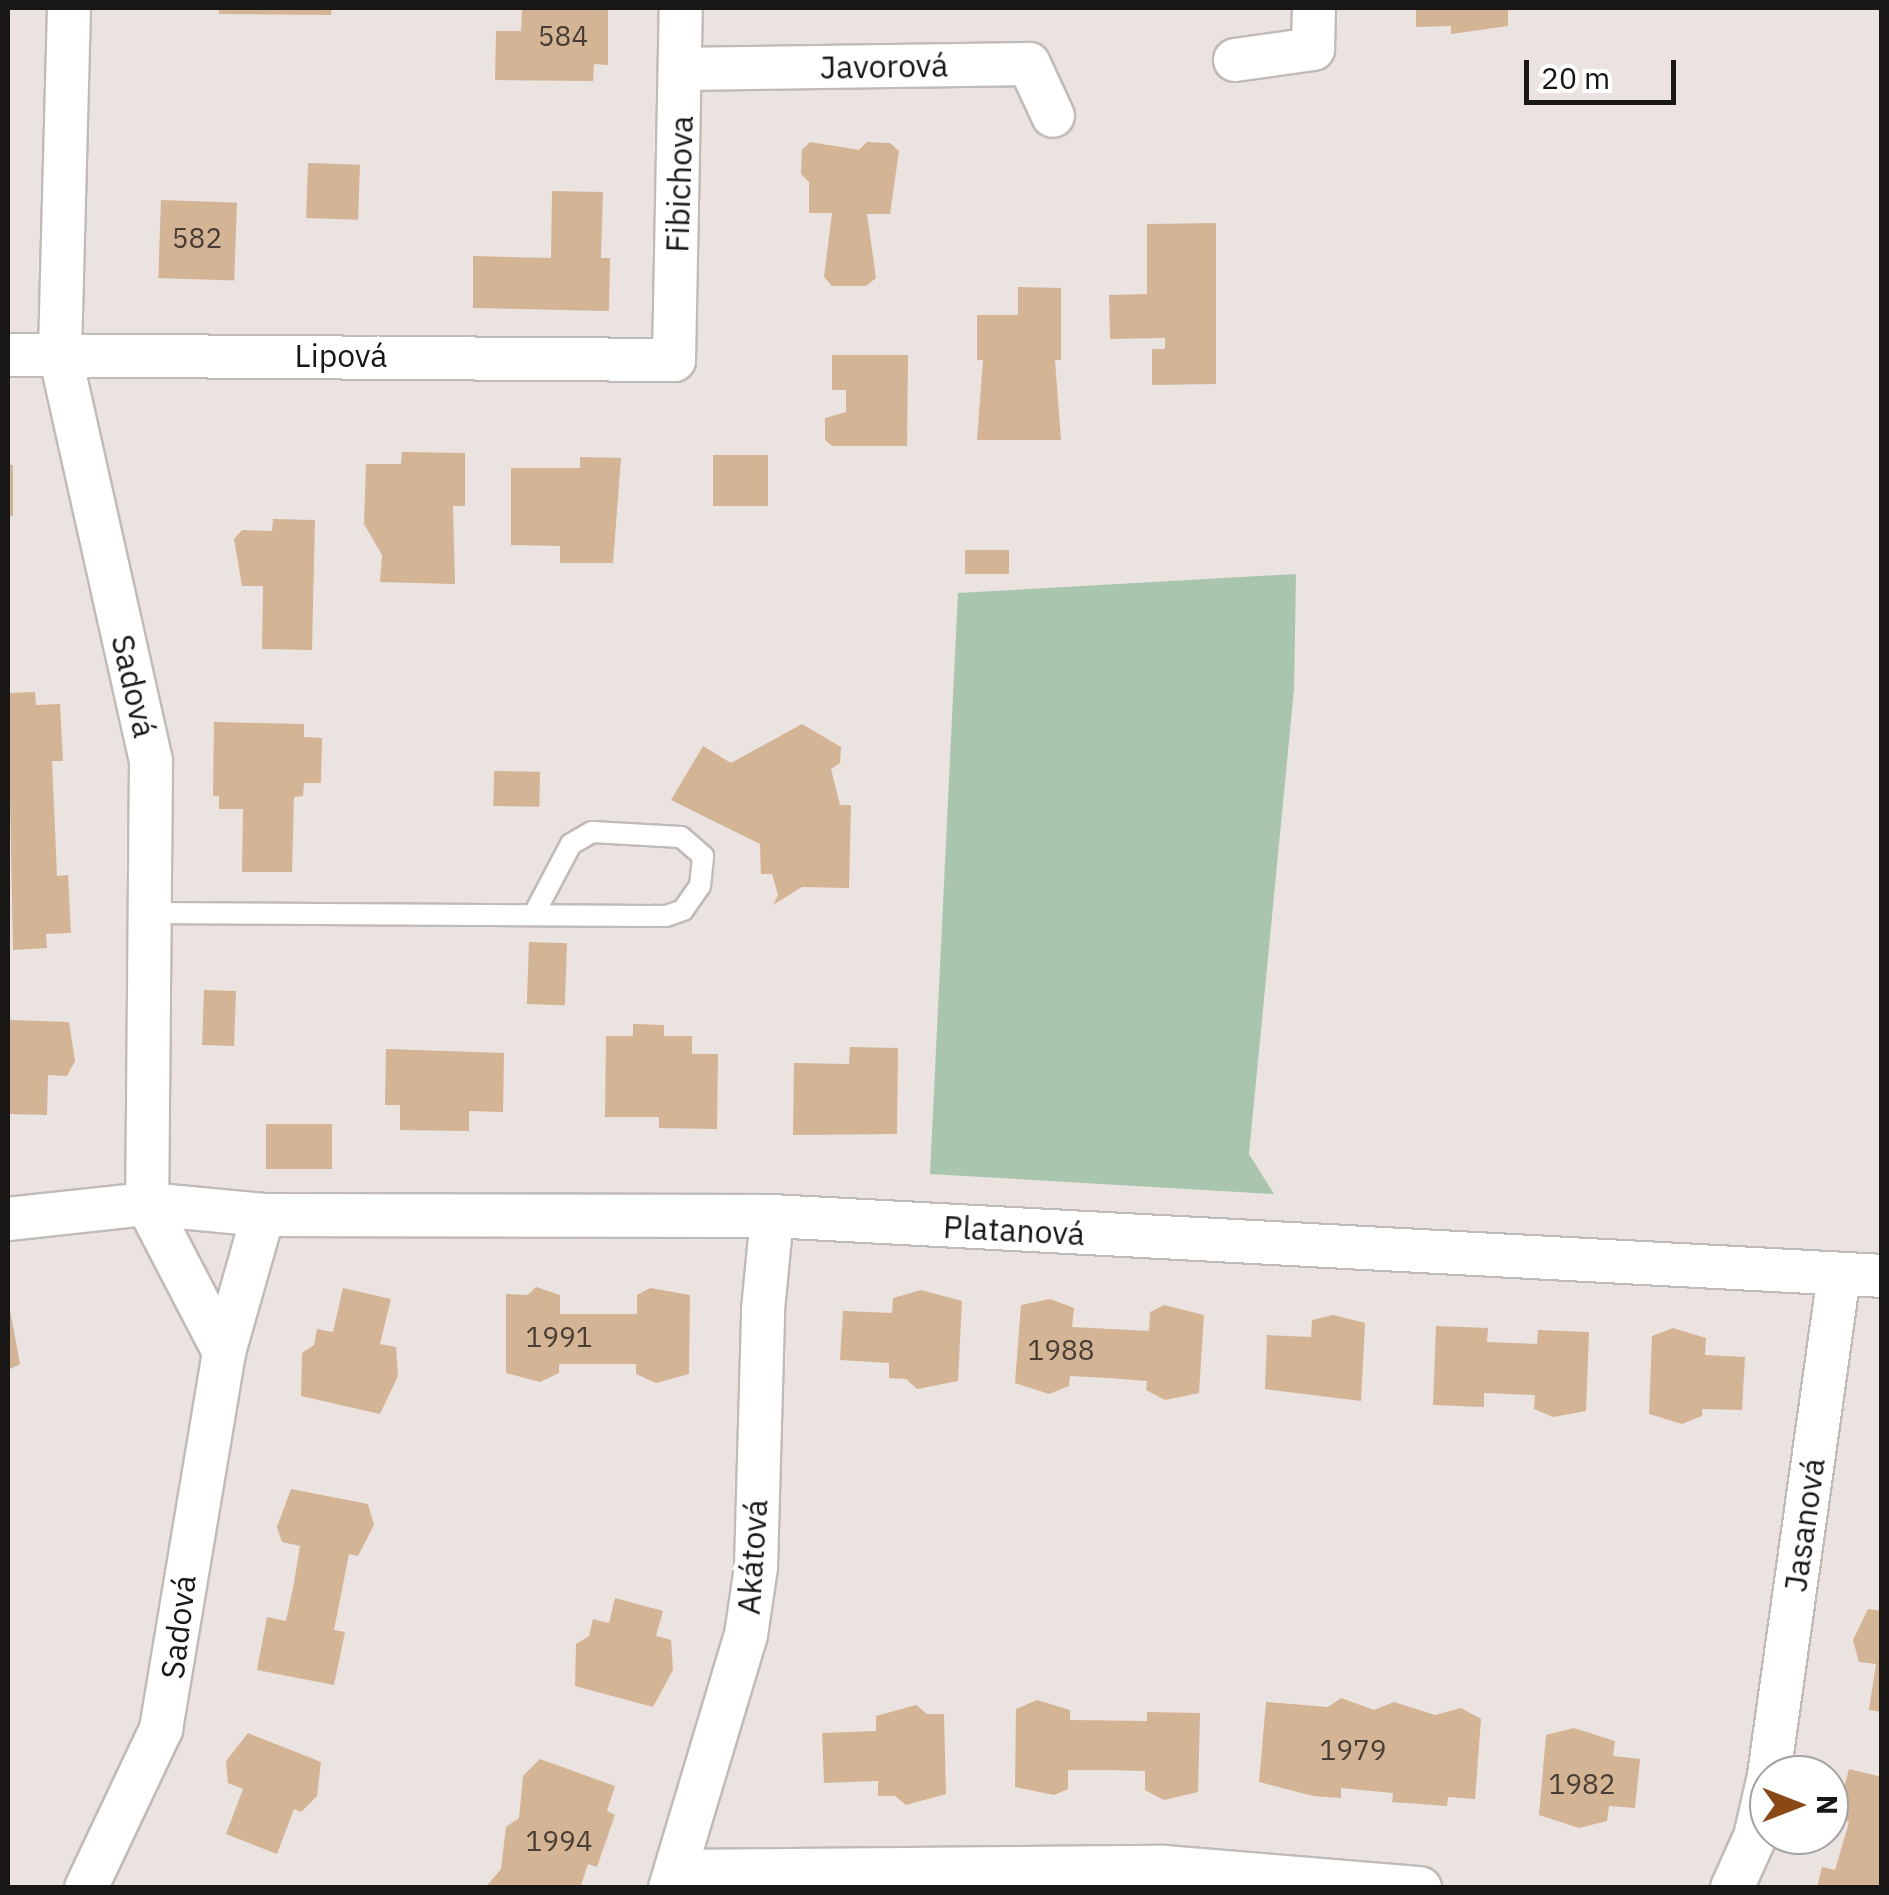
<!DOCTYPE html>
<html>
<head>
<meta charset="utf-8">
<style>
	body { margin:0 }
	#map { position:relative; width:1889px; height:1895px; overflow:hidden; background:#eae3df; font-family:"IBM Plex Sans",sans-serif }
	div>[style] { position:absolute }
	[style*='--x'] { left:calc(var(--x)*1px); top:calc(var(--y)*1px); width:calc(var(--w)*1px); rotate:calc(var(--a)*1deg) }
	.green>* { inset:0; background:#aac5ad }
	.building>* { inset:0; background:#d3b495; transform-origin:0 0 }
	.roads { filter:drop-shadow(2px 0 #c1bbb7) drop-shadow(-2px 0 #c1bbb7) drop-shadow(0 2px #c1bbb7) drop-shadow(0 -2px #c1bbb7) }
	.lane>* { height:20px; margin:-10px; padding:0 10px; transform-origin:10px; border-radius:10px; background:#fff }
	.street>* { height:42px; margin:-21px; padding:0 21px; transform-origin:21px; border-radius:21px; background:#fff }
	span { translate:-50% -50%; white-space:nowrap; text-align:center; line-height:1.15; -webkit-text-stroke:9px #fff; paint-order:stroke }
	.number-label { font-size:28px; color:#483e36 }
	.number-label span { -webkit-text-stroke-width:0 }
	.street-label { font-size:32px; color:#191716 }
	.frame { position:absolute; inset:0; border:10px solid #191716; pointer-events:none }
	.north { position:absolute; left:1749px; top:1755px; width:100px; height:100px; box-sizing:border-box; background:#fff; border:2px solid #a3a2a2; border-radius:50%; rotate:90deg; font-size:28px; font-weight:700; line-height:40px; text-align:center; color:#191716 }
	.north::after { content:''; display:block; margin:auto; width:35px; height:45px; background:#8a4814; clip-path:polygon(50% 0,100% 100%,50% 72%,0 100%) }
	.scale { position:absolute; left:1524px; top:60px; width:152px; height:45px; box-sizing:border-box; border:5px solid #191716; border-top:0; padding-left:12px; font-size:30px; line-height:35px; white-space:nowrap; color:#191716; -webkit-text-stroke:8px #fff; paint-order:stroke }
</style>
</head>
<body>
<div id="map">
	<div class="green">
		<div style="clip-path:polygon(1296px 574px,1294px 689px,1249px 1154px,1274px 1194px,930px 1174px,958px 593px)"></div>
	</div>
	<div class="building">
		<div style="clip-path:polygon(219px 8px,332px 8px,331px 15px,219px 14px)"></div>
		<div style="clip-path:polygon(522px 8px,608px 8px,608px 65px,594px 64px,593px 81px,495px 80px,496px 31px,521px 31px)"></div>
		<div style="clip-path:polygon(1416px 8px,1508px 8px,1508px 26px,1451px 34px,1451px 26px,1416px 27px)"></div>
		<div style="clip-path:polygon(810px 142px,859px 150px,867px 142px,890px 143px,899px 151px,890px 214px,867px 214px,876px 278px,866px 286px,832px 286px,824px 277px,832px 213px,809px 213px,809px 182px,801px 174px,802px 150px)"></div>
		<div style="left:308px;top:163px;width:52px;height:55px;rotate:2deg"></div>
		<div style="clip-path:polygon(552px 191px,603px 192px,601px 258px,610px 258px,609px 311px,473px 308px,473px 256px,551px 258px)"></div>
		<div style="left:161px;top:200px;width:76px;height:78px;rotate:2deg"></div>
		<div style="clip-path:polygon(1216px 223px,1216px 384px,1152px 385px,1152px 349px,1165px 349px,1165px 338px,1110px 339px,1109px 295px,1147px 294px,1147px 224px)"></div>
		<div style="clip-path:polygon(1018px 287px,1061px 288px,1061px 360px,1055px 360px,1061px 440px,977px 440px,983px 360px,977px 360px,977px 315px,1018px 315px)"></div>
		<div style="clip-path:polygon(832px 355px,908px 355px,907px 446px,832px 446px,825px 440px,825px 418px,846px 412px,846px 390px,832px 390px)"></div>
		<div style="clip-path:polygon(402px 452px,465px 453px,465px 506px,453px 506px,455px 584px,380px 582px,382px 555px,364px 524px,366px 464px,401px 464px)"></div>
		<div style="left:713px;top:455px;width:55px;height:51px"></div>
		<div style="clip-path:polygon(580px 457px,621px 458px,613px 563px,560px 563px,560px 546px,511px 545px,511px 468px,580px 468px)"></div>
		<div style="left:13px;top:465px;width:51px;height:5px;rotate:90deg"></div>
		<div style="clip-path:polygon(273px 519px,315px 520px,312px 650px,262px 649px,263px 586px,242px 586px,234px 539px,242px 530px,272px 531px)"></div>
		<div style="left:1009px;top:550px;width:24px;height:44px;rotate:90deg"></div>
		<div style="clip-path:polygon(35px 692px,36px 705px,60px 704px,63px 761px,52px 761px,57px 876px,68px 875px,71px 933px,46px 934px,47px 948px,13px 950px,8px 693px)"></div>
		<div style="clip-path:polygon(214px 722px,304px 724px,304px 737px,322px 738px,321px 783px,304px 783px,303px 796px,294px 797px,292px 872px,242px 872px,243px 809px,219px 809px,219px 796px,213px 796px)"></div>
		<div style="clip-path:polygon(802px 724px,841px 747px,840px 763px,831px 769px,840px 805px,851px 805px,849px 888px,802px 887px,773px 905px,778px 895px,772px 874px,761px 874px,760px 844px,671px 800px,703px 746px,731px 763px)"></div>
		<div style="left:494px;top:771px;width:46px;height:35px;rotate:1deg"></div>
		<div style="left:529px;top:942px;width:38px;height:62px;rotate:2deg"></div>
		<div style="left:204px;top:990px;width:32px;height:55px;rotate:2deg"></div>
		<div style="clip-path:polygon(8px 1020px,69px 1022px,75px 1061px,67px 1076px,48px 1075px,47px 1115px,8px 1114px)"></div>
		<div style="clip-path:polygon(633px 1024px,664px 1025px,664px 1036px,692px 1036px,692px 1054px,718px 1054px,717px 1129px,659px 1128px,659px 1117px,605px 1117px,606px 1036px,633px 1036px)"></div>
		<div style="clip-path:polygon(850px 1047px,898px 1048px,897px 1134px,793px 1135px,794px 1063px,849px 1064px)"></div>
		<div style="clip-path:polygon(386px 1049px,504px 1053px,503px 1112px,469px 1111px,469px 1131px,400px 1130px,400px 1105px,385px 1105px)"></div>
		<div style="left:266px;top:1124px;width:66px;height:45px"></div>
		<div style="clip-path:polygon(536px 1287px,560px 1295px,560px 1314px,637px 1314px,637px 1295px,650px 1288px,690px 1295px,689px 1374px,656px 1383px,636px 1374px,636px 1364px,559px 1364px,559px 1373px,540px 1382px,506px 1373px,506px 1294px,528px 1295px)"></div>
		<div style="clip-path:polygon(343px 1288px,391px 1299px,380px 1344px,396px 1347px,398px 1376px,380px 1414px,301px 1396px,302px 1353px,314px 1345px,317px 1329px,333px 1332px)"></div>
		<div style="clip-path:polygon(921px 1290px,962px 1301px,958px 1381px,917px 1389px,906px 1379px,889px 1378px,889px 1363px,840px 1360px,843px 1311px,892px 1313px,893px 1298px)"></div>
		<div style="clip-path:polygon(8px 1299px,20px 1364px,8px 1370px)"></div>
		<div style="clip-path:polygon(1050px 1299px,1074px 1308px,1072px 1327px,1149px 1331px,1150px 1312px,1164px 1305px,1204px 1315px,1199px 1393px,1165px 1400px,1146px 1390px,1147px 1381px,1109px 1378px,1070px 1376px,1069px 1386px,1049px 1394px,1015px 1383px,1021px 1305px)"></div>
		<div style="clip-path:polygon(1333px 1315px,1365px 1323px,1361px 1401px,1265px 1389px,1267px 1335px,1311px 1337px,1312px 1320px)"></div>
		<div style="clip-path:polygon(1436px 1326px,1488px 1328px,1487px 1342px,1537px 1344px,1538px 1330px,1589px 1332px,1586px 1411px,1553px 1417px,1534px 1409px,1535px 1395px,1484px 1393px,1484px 1407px,1433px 1405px)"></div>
		<div style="clip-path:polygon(1673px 1328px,1706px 1338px,1705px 1355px,1745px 1357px,1742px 1410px,1702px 1409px,1702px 1416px,1682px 1424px,1649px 1414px,1652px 1336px)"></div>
		<div style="clip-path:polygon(291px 1489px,368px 1504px,374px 1525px,358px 1556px,349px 1554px,334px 1630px,345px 1632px,334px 1685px,257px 1670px,267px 1617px,286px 1621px,294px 1583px,300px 1546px,282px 1542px,277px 1527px)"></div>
		<div style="clip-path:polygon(615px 1598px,663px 1611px,656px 1636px,671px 1640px,673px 1670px,653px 1707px,575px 1686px,576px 1644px,589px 1636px,593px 1619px,609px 1623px)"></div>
		<div style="clip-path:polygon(1868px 1609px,1882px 1611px,1882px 1712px,1869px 1710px,1876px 1664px,1859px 1662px,1853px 1640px)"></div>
		<div style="clip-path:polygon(1341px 1698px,1374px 1710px,1394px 1702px,1435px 1715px,1461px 1708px,1481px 1719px,1475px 1799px,1448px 1797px,1447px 1806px,1392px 1802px,1393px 1793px,1341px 1788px,1341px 1798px,1313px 1796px,1259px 1782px,1266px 1702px,1328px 1707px)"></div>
		<div style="clip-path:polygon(1037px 1700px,1070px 1710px,1070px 1720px,1147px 1721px,1147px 1712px,1200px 1713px,1198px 1792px,1164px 1800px,1145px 1790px,1145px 1771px,1107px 1770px,1068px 1770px,1068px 1789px,1054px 1795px,1015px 1787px,1016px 1709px)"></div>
		<div style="clip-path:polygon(916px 1705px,927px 1714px,944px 1714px,946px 1794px,906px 1805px,895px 1796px,878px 1796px,878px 1781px,824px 1783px,822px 1733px,876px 1731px,876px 1716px)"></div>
		<div style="clip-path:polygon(1574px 1728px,1615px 1741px,1613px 1756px,1640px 1759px,1635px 1808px,1609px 1806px,1607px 1821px,1579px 1828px,1539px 1815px,1546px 1735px)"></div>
		<div style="clip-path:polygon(248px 1733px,321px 1762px,317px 1796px,301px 1812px,294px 1809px,277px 1854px,226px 1834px,243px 1789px,228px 1783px,226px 1761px)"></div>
		<div style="clip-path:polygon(540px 1759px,615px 1786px,607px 1811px,615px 1815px,597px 1867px,588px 1864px,580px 1888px,485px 1888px,501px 1869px,506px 1827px,519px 1818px,523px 1776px)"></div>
		<div style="clip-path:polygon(1849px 1769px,1882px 1777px,1882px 1888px,1817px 1888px,1822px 1867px,1835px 1870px,1849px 1822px,1836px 1818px)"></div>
	</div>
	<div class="roads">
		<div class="lane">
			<div style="--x:152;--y:913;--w:514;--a:0.33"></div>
			<div style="--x:666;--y:916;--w:18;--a:-19"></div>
			<div style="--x:683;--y:910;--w:29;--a:-55"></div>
			<div style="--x:700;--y:886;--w:30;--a:-84"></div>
			<div style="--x:703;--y:856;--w:29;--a:-139"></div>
			<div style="--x:681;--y:837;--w:89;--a:-176.8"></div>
			<div style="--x:592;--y:832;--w:24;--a:150"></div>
			<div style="--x:571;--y:844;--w:79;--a:117.9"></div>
		</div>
		<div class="street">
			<div style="--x:69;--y:8;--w:346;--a:91.5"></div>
			<div style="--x:60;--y:354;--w:417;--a:77.4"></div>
			<div style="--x:151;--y:761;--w:443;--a:90.5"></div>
			<div style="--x:147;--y:1204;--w:167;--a:62.5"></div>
			<div style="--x:1235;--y:60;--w:79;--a:-8"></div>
			<div style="--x:1313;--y:49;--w:41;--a:-88.6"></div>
			<div style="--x:682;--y:69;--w:347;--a:-0.8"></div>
			<div style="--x:1029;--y:64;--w:57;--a:65.2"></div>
			<div style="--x:8;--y:355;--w:666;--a:0.43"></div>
			<div style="--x:674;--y:360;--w:352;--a:-88.9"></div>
			<div style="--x:8;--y:1219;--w:140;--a:-6.2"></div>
			<div style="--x:147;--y:1204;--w:117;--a:5.4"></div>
			<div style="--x:263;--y:1215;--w:509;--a:0.11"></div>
			<div style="--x:772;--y:1216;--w:1112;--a:3.09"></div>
			<div style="--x:1769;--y:1775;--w:505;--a:-82.03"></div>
			<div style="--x:676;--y:1871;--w:488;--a:-0.5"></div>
			<div style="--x:1164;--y:1867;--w:257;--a:4.7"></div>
			<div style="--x:86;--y:1888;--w:176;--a:-64.7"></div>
			<div style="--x:161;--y:1729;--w:382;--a:-80.5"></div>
			<div style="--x:224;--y:1352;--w:142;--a:-74.1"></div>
			<div style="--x:670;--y:1888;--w:264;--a:-73.3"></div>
			<div style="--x:746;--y:1635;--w:69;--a:-81.6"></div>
			<div style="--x:756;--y:1567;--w:257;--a:-88.4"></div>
			<div style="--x:763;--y:1310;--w:94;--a:-84.5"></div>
			<div style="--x:1732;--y:1888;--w:56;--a:-65.7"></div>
			<div style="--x:1755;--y:1837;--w:63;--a:-77.1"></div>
		</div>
	</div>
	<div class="number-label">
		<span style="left:563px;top:36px">584</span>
		<span style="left:197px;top:238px">582</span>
		<span style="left:559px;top:1337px">1991</span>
		<span style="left:1061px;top:1350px">1988</span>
		<span style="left:1353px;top:1750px">1979</span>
		<span style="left:1582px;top:1784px">1982</span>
		<span style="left:559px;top:1841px">1994</span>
	</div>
	<div class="street-label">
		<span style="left:884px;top:66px;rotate:-1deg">Javorová</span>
		<span style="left:679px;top:184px;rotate:-88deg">Fibichova</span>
		<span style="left:341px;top:355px">Lipová</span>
		<span style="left:134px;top:686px;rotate:77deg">Sadová</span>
		<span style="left:1014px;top:1230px;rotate:3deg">Platanová</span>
		<span style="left:1804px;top:1525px;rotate:-82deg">Jasanová</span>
		<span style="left:752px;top:1557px;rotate:-86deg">Akátová</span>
		<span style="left:178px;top:1627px;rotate:-83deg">Sadová</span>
	</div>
	<div class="frame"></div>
	<div class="north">N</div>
	<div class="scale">20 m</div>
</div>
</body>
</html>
